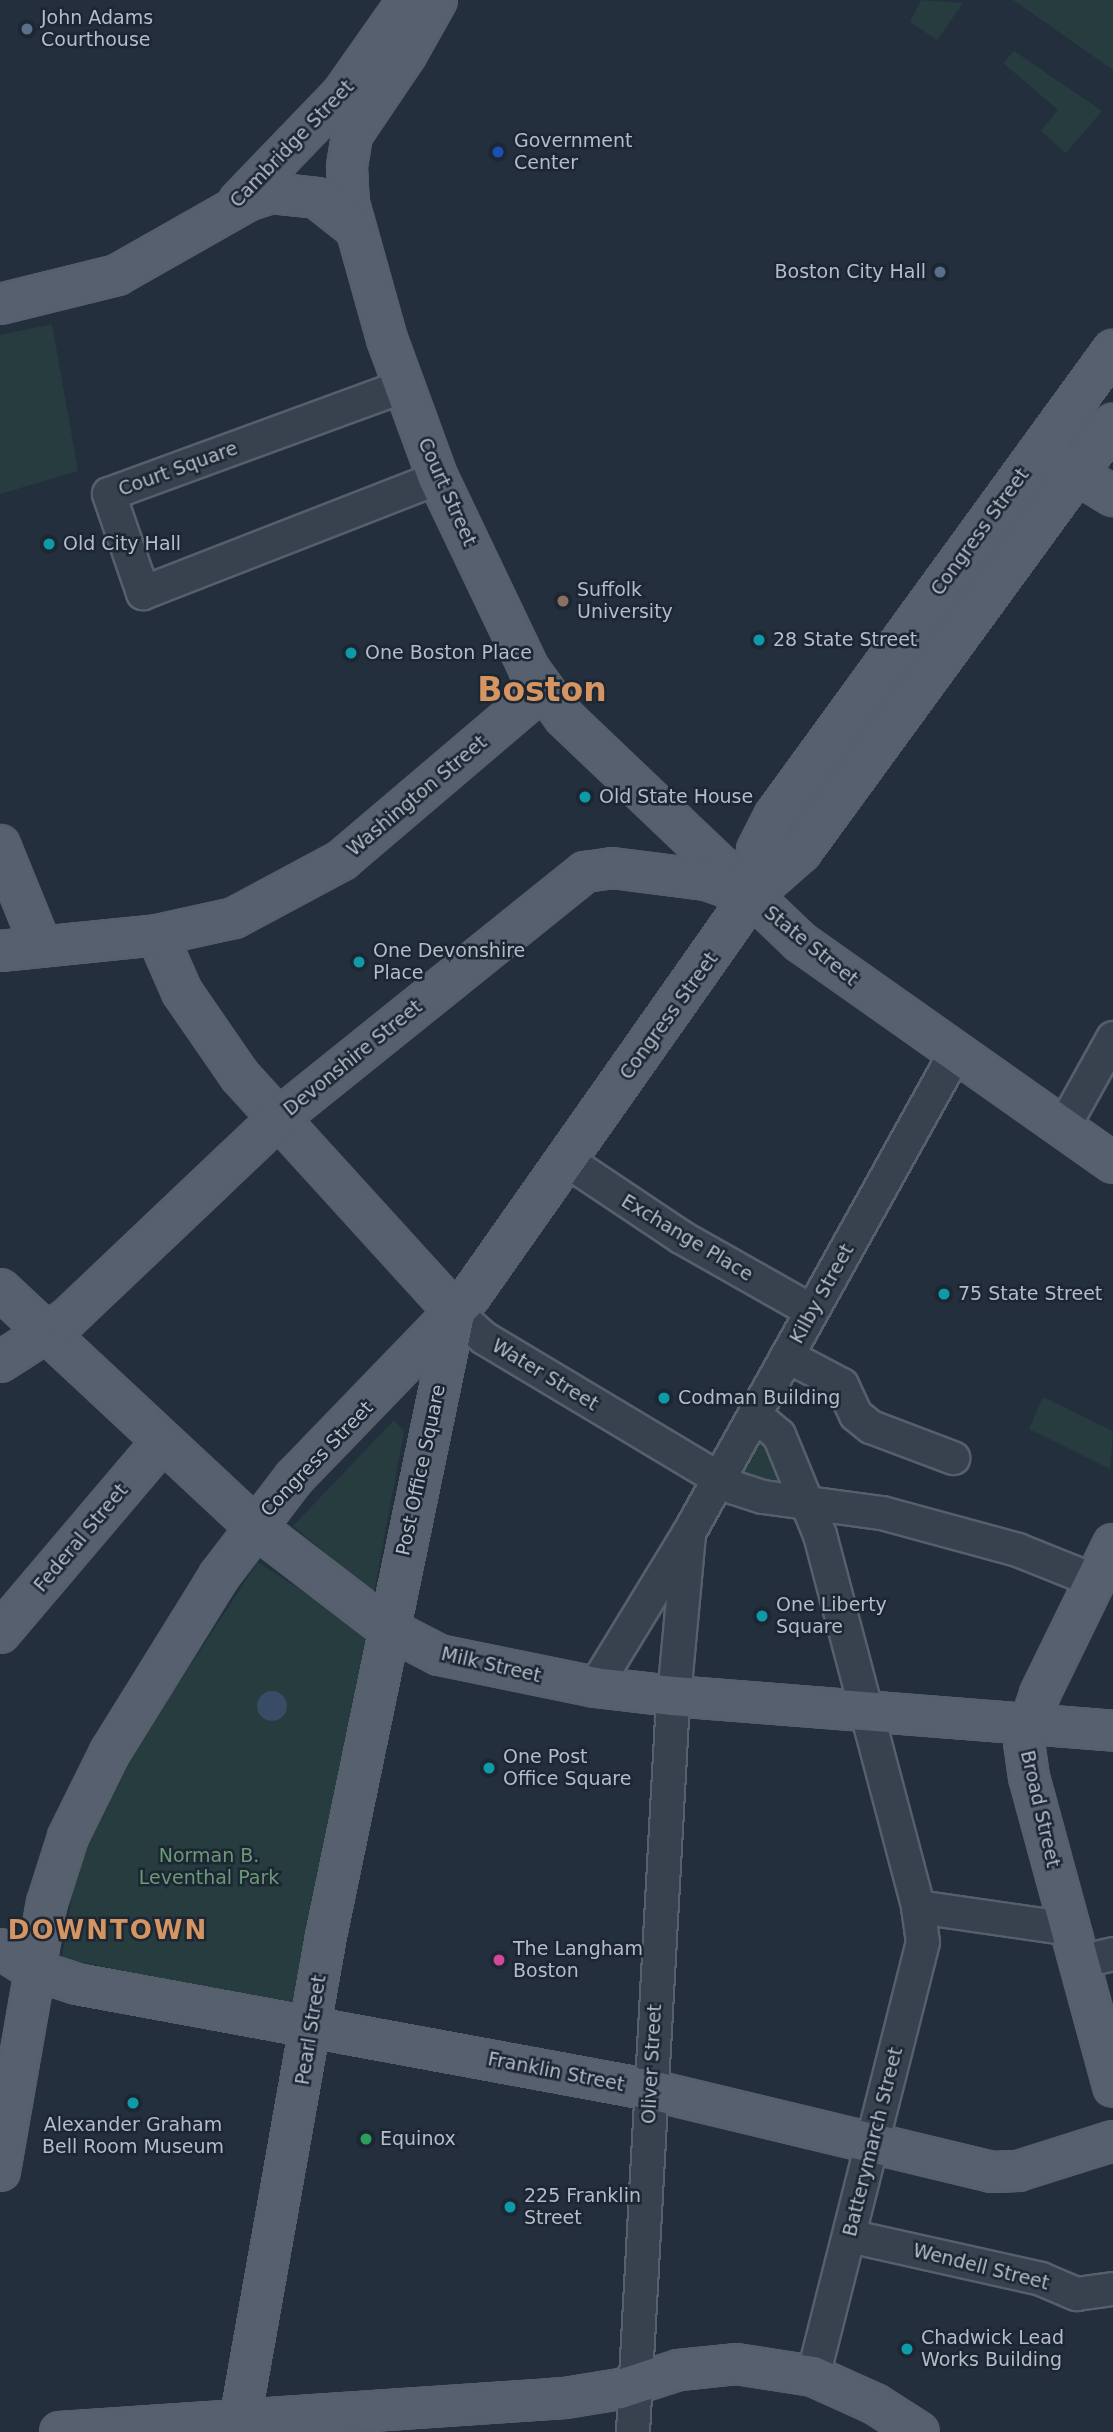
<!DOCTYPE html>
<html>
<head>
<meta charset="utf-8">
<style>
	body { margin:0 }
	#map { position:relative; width:1113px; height:2432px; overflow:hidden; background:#242f3e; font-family:"DejaVu Sans",sans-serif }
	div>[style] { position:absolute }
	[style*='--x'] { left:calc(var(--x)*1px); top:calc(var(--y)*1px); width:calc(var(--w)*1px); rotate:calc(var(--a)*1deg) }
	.green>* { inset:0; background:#263c3f }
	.water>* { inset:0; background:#394c67 }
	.round { border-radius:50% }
	.roads { filter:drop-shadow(2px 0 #565f6c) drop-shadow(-2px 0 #565f6c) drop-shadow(0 2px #565f6c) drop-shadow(0 -2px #565f6c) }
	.minor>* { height:32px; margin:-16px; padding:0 16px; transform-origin:16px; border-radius:16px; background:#38414e }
	.major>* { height:38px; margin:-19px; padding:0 19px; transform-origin:19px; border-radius:19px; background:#56606e }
	.dots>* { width:19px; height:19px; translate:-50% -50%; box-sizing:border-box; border:4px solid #1d2633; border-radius:50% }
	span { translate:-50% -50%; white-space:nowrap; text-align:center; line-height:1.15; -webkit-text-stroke:5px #1d2633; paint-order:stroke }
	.poi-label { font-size:19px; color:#b4bcc9 }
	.left { translate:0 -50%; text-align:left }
	.right { translate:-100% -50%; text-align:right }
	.street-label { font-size:19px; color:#b4bcc9 }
	.park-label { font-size:19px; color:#6b9a76 }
	.district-label { font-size:26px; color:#d59563; font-weight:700; letter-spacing:2px }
	.town-label { font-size:33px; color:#d59563; font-weight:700 }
</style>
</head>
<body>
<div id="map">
	<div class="green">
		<div style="clip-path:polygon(921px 0,963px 3px,937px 40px,910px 22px)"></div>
		<div style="clip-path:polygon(1013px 0,1113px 0,1113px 70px)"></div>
		<div style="clip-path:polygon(1014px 51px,1102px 111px,1066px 153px,1041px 131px,1058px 110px,1003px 63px)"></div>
		<div style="clip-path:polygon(52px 324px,78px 471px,0 494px,0 335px)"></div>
		<div style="clip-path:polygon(1043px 1397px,1113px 1431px,1110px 1469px,1029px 1429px)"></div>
		<div style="clip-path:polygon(394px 1420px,404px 1431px,374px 1593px,293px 1526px)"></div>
		<div style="clip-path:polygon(765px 1436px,784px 1484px,779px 1486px,740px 1477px,739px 1469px,757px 1439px)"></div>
		<div style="clip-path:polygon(258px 1562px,374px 1638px,301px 2008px,62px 1958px,76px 1870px,140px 1742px)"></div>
	</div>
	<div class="water">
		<div class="round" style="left:257px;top:1691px;width:30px;height:30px"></div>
	</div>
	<div class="roads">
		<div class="minor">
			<div style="--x:404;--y:386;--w:314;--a:159.9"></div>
			<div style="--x:109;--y:494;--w:105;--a:71"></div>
			<div style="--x:143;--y:593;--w:317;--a:-21.3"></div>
			<div style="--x:1063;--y:1128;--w:103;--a:-60.9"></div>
			<div style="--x:566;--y:1160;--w:138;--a:33.8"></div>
			<div style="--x:681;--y:1237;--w:150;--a:29.5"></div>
			<div style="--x:455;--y:1312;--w:39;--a:42"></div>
			<div style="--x:484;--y:1338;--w:292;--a:30.9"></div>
			<div style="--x:735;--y:1488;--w:29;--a:18"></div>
			<div style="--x:763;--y:1497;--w:120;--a:7.7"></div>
			<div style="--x:882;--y:1513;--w:141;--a:15.2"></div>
			<div style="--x:1018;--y:1550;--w:83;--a:21.9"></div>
			<div style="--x:787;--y:1356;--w:62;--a:27.8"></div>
			<div style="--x:842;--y:1385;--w:33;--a:65"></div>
			<div style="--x:856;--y:1415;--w:19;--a:39"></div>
			<div style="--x:871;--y:1427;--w:88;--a:20.7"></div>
			<div style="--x:755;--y:1415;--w:31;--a:40"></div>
			<div style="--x:779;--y:1435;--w:108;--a:67.7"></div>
			<div style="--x:820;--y:1535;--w:385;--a:75.2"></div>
			<div style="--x:918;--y:1907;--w:35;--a:82"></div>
			<div style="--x:923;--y:1942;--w:448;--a:104.2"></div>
			<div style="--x:595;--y:1687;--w:180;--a:-58.6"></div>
			<div style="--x:689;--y:1533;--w:548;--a:-60.96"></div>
			<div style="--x:918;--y:1907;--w:154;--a:8.2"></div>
			<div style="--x:1079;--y:1962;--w:35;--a:-13"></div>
			<div style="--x:849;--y:2236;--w:197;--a:12.6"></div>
			<div style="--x:1041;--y:2279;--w:39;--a:23"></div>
			<div style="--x:1077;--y:2294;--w:36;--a:-8"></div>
			<div style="--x:633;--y:2432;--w:715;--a:-86.87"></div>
			<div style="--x:672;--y:1718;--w:186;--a:-84.7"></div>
		</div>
		<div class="major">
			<div style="--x:437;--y:0;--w:63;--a:119.4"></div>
			<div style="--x:406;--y:55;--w:97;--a:124"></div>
			<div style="--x:352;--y:135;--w:33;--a:99"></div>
			<div style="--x:347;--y:168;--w:35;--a:87"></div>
			<div style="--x:349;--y:203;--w:141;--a:74.4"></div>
			<div style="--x:387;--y:339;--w:148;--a:69.9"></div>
			<div style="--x:438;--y:478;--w:212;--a:64.5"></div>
			<div style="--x:529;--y:669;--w:59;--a:53.9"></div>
			<div style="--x:564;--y:717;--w:326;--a:43.6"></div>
			<div style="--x:800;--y:942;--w:383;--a:35.2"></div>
			<div style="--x:239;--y:201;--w:149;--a:-46.1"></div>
			<div style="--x:342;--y:94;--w:115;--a:-54.9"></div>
			<div style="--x:0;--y:304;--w:121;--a:-13.9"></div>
			<div style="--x:117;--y:275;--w:150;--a:-29.6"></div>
			<div style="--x:247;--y:201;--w:25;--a:-18"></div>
			<div style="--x:271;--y:193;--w:46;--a:6.2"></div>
			<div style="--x:317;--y:198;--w:48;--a:38.3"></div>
			<div style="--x:1056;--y:461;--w:67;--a:31.6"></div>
			<div style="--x:0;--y:845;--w:109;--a:67.9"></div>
			<div style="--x:751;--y:896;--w:46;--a:-82.6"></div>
			<div style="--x:757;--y:850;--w:39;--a:-63"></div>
			<div style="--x:775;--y:815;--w:575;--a:-53.99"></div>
			<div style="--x:157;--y:935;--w:62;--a:66.3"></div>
			<div style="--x:182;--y:992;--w:102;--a:55.4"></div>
			<div style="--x:240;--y:1076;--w:319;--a:47.7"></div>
			<div style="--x:0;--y:951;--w:158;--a:-5.8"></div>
			<div style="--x:157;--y:935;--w:79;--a:-12.4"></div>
			<div style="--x:234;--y:918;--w:123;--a:-28.2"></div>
			<div style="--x:342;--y:860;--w:262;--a:-40.4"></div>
			<div style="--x:0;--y:1289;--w:347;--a:43"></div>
			<div style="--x:254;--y:1526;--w:168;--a:37.5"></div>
			<div style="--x:387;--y:1628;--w:59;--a:27.4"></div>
			<div style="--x:439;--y:1655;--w:159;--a:11.6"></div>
			<div style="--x:595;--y:1687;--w:79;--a:6.6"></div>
			<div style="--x:673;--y:1696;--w:441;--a:4.5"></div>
			<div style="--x:0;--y:1362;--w:80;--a:-32.7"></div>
			<div style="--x:67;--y:1319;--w:292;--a:-43.5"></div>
			<div style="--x:279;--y:1118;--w:393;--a:-38.8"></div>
			<div style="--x:585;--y:872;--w:27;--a:-8"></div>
			<div style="--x:612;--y:868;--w:96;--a:7.2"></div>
			<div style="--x:707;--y:880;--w:41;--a:19.7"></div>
			<div style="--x:1113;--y:1544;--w:167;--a:116"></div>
			<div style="--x:1040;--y:1694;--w:51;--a:108.4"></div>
			<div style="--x:1024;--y:1742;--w:35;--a:82"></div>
			<div style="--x:1029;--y:1777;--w:321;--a:74.8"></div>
			<div style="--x:0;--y:1633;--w:249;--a:-49.7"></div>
			<div style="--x:0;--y:1949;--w:40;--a:32"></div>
			<div style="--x:34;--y:1970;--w:45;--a:18"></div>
			<div style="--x:77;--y:1984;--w:584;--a:10.46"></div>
			<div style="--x:651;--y:2090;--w:351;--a:13.5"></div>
			<div style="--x:992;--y:2172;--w:26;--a:-2"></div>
			<div style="--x:1018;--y:2171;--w:100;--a:-17.5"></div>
			<div style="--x:0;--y:2171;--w:272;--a:-80.1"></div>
			<div style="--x:47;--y:1903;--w:69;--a:-72.3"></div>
			<div style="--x:68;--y:1837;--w:95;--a:-63.7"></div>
			<div style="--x:110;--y:1752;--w:207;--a:-58.2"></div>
			<div style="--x:219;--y:1576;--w:123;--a:-52.6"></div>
			<div style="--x:294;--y:1478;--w:253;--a:-46"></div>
			<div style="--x:470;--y:1296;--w:489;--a:-54.9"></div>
			<div style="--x:751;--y:896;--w:67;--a:-41.3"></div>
			<div style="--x:801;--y:852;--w:530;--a:-53.91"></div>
			<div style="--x:60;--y:2432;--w:506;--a:-3.85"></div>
			<div style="--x:565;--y:2398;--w:56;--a:-9.3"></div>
			<div style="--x:620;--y:2389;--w:62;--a:-17.9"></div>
			<div style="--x:679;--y:2370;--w:57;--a:-6"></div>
			<div style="--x:736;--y:2364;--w:78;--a:8.9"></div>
			<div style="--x:813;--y:2376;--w:68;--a:24.3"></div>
			<div style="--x:875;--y:2404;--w:52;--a:32.5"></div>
			<div style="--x:238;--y:2432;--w:504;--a:-79.94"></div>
			<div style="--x:326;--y:1936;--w:635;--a:-78.28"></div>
		</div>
	</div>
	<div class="dots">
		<div style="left:27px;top:29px;background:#5c6f8a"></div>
		<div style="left:498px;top:152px;background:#1a4fb4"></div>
		<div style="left:940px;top:272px;background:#5c6f8a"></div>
		<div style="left:49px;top:544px;background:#0f9aa8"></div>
		<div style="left:563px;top:601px;background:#8d6e63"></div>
		<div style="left:759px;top:640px;background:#0f9aa8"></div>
		<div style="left:351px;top:653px;background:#0f9aa8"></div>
		<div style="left:585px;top:797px;background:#0f9aa8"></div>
		<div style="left:359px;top:962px;background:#0f9aa8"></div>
		<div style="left:944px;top:1294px;background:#0f9aa8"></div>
		<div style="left:664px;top:1398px;background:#0f9aa8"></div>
		<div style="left:762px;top:1616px;background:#0f9aa8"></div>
		<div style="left:489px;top:1768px;background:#0f9aa8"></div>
		<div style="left:499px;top:1960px;background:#d1479c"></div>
		<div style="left:133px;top:2103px;background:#0f9aa8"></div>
		<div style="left:366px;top:2139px;background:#2e9e5b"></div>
		<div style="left:510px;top:2207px;background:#0f9aa8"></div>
		<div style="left:907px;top:2349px;background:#0f9aa8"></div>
	</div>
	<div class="poi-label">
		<span class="left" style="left:41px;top:29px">John Adams<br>Courthouse</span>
		<span class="left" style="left:514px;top:152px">Government<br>Center</span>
		<span class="right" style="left:926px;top:272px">Boston City Hall</span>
		<span class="left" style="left:63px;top:544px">Old City Hall</span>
		<span class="left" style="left:577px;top:601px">Suffolk<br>University</span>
		<span class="left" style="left:773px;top:640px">28 State Street</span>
		<span class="left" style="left:365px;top:653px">One Boston Place</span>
		<span class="left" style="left:599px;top:797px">Old State House</span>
		<span class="left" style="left:373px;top:962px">One Devonshire<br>Place</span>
		<span class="left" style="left:958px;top:1294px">75 State Street</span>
		<span class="left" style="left:678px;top:1398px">Codman Building</span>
		<span class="left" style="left:776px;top:1616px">One Liberty<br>Square</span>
		<span class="left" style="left:503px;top:1768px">One Post<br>Office Square</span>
		<span class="left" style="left:513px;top:1960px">The Langham<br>Boston</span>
		<span style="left:133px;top:2136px">Alexander Graham<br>Bell Room Museum</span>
		<span class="left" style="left:380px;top:2139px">Equinox</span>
		<span class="left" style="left:524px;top:2207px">225 Franklin<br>Street</span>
		<span class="left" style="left:921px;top:2349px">Chadwick Lead<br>Works Building</span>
	</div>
	<div class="street-label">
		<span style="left:292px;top:144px;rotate:-46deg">Cambridge Street</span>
		<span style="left:178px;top:469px;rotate:-20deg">Court Square</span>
		<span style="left:447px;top:492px;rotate:66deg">Court Street</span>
		<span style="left:980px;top:532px;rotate:-54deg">Congress Street</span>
		<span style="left:417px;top:796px;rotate:-40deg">Washington Street</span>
		<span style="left:811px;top:946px;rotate:39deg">State Street</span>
		<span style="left:669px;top:1016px;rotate:-54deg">Congress Street</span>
		<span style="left:353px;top:1058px;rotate:-39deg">Devonshire Street</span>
		<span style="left:687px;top:1238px;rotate:31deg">Exchange Place</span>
		<span style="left:822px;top:1294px;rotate:-61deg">Kilby Street</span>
		<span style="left:545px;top:1375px;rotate:31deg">Water Street</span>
		<span style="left:317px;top:1459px;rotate:-46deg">Congress Street</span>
		<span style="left:421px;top:1470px;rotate:-78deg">Post Office Square</span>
		<span style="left:81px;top:1538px;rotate:-50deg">Federal Street</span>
		<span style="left:491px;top:1665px;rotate:13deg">Milk Street</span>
		<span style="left:1040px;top:1809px;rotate:77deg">Broad Street</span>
		<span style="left:311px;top:2030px;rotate:-81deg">Pearl Street</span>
		<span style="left:652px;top:2064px;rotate:-87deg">Oliver Street</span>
		<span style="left:556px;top:2072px;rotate:11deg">Franklin Street</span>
		<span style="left:873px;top:2142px;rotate:-76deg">Batterymarch Street</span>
		<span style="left:981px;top:2267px;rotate:14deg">Wendell Street</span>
	</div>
	<div class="park-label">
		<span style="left:209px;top:1867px">Norman B.<br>Leventhal Park</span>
	</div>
	<div class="district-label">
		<span style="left:108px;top:1931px">DOWNTOWN</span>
	</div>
	<div class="town-label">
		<span style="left:542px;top:690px">Boston</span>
	</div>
</div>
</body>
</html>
